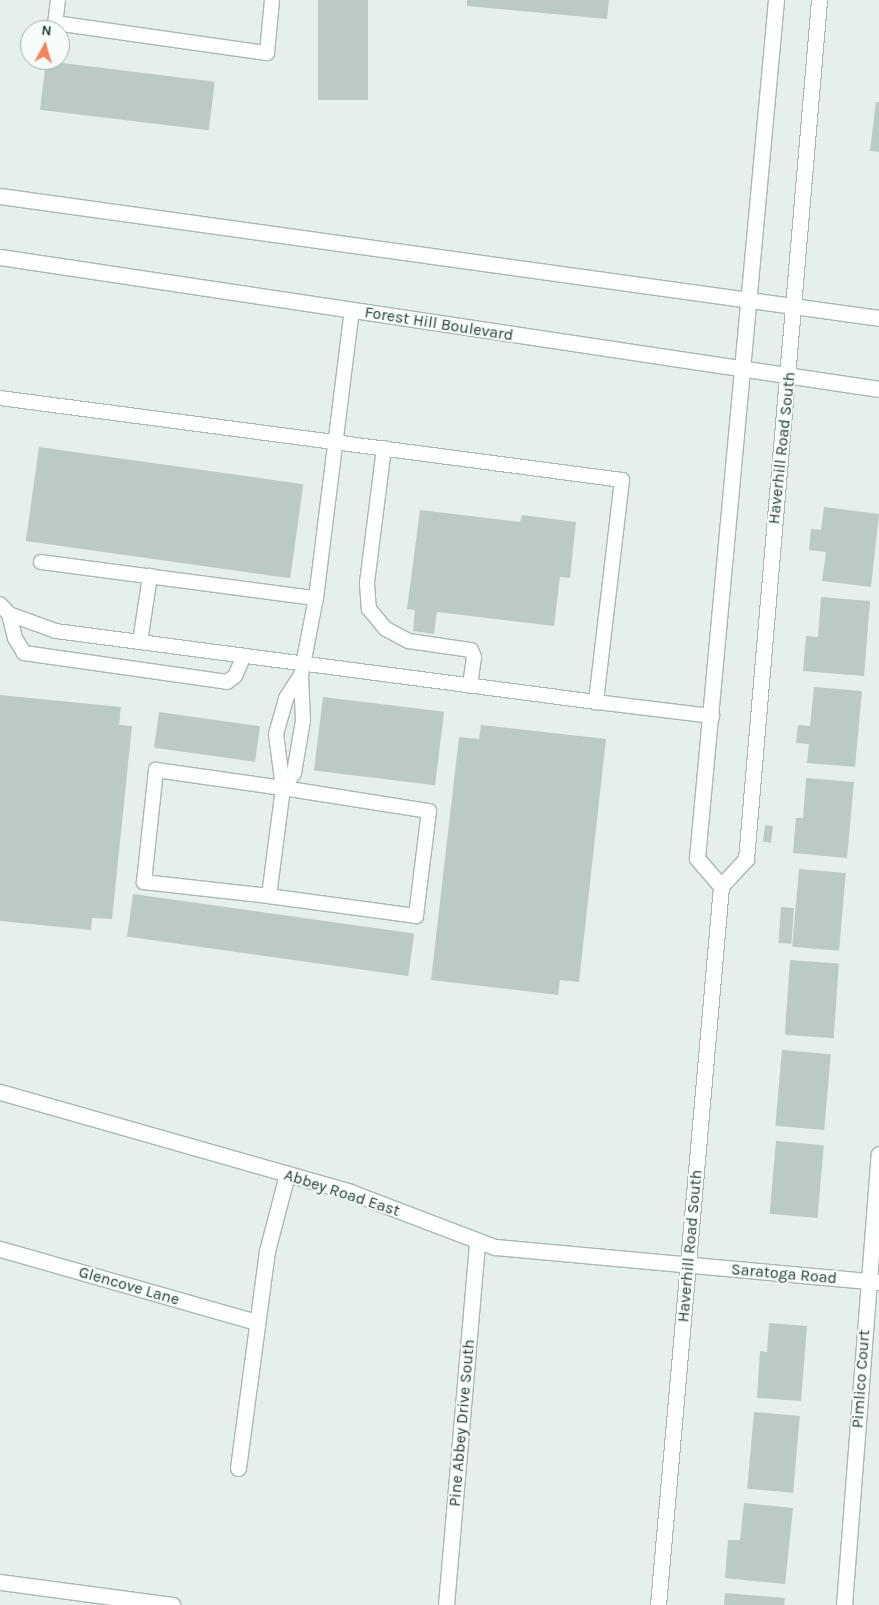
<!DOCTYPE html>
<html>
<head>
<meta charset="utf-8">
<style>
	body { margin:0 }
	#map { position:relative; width:879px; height:1605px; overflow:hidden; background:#e6efeb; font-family:Karla,sans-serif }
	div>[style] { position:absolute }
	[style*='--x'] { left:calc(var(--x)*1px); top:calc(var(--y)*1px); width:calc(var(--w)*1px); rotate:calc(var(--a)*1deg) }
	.building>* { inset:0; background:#bbcac4; transform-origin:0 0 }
	.roads { filter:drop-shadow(1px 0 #a8b8b2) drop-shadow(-1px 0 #a8b8b2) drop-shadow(0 1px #a8b8b2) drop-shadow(0 -1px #a8b8b2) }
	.lane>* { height:14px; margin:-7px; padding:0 7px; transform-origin:7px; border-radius:7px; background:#fff }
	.street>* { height:15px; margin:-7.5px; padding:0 7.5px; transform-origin:7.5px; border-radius:7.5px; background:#fff }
	.secondary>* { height:15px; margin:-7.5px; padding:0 7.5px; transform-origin:7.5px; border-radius:7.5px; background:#fff }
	span { translate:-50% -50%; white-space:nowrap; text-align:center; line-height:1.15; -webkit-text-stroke:4px #f7fbf9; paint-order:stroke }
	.street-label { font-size:16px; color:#24423a }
	.north { position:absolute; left:20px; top:20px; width:50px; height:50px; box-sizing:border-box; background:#f7fbf9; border:1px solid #a3b1ad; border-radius:50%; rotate:6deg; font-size:14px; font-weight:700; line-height:20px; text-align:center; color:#24423a }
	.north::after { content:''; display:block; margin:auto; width:18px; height:22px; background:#f4845f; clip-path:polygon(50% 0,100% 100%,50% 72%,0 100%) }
</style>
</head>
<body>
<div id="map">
	<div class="building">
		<div style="left:318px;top:0;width:50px;height:100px"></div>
		<div style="clip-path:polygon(467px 0,609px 0,607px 19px,467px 6px)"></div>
		<div style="left:46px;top:61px;width:170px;height:49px;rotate:7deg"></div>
		<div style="clip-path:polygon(876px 102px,879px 102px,879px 152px,870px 151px)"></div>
		<div style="left:39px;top:447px;width:267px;height:95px;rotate:8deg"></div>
		<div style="clip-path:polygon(824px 507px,879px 514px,871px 587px,822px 581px,826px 552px,809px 550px,811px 529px,821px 530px)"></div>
		<div style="clip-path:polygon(420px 510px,520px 522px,522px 515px,576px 522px,570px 578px,560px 577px,554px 626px,437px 612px,434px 634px,413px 631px,415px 610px,407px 609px)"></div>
		<div style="clip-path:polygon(821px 597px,870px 601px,864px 676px,803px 671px,806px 636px,818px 637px)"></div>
		<div style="clip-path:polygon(814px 687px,862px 691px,855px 767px,807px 763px,809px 744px,796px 743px,798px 725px,810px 726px)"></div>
		<div style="clip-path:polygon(0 695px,121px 707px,119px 725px,132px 726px,112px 919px,92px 918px,91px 930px,0 921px)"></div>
		<div style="left:323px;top:697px;width:122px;height:74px;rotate:7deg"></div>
		<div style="left:159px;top:712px;width:102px;height:36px;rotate:8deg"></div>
		<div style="clip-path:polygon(481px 725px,606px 739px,579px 982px,560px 980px,558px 995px,431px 980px,459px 737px,479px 739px)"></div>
		<div style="clip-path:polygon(806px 778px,854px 782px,847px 858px,793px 853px,796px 818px,803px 818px)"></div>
		<div style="left:765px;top:825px;width:8px;height:17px;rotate:7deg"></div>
		<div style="left:799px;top:869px;width:47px;height:78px;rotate:5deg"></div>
		<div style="left:133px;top:894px;width:284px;height:43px;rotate:8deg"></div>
		<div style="left:781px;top:907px;width:13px;height:36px;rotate:4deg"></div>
		<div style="left:790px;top:960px;width:49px;height:75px;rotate:4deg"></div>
		<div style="left:782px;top:1050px;width:49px;height:76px;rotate:5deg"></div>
		<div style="left:776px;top:1141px;width:48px;height:73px;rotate:5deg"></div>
		<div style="clip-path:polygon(769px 1323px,807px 1326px,801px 1401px,757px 1398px,760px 1351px,767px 1352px)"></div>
		<div style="left:754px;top:1412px;width:46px;height:77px;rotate:5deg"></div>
		<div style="clip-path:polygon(744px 1503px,793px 1508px,785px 1584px,725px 1578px,728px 1540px,740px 1540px)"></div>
		<div style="clip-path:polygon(725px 1593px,785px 1598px,784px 1605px,724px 1605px)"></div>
	</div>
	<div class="roads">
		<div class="lane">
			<div style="--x:58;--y:0;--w:23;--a:97"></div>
			<div style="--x:55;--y:23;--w:214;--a:8.1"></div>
			<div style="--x:267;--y:53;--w:53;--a:-84.6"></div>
			<div style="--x:0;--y:398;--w:627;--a:7.51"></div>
			<div style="--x:622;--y:480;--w:224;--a:96.7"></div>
			<div style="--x:596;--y:702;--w:545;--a:-172.51"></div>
			<div style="--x:56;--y:631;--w:50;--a:-160.1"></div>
			<div style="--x:9;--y:614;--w:13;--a:-132"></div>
			<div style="--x:384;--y:448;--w:136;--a:97.2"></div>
			<div style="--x:367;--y:583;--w:26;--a:86"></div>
			<div style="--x:369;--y:609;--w:26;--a:50"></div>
			<div style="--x:386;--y:629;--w:26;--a:28"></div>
			<div style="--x:409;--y:641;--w:63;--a:8.3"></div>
			<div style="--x:471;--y:650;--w:8;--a:67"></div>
			<div style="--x:474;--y:657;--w:29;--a:98"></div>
			<div style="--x:41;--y:562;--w:277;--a:7.5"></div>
			<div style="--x:9;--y:614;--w:25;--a:76"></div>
			<div style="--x:15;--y:638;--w:17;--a:59"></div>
			<div style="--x:24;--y:653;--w:205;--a:8.1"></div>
			<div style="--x:227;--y:682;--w:10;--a:-37"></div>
			<div style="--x:235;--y:676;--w:22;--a:-66"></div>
			<div style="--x:140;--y:642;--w:67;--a:-81.4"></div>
			<div style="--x:596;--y:702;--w:117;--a:6.9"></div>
			<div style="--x:283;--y:788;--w:19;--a:-54"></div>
			<div style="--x:294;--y:773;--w:53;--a:-80.2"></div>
			<div style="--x:303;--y:721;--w:46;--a:-92.5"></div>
			<div style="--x:301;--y:675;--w:78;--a:-79"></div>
			<div style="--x:316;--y:598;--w:289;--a:-82.9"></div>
			<div style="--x:269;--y:896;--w:126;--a:-173.6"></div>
			<div style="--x:144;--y:882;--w:113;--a:-83.9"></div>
			<div style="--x:156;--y:770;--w:128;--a:8.1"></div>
			<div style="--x:283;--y:788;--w:148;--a:9"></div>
			<div style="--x:429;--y:811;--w:106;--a:97.1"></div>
			<div style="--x:416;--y:916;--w:148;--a:-172.3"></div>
			<div style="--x:269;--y:896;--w:109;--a:-82.6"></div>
			<div style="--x:283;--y:788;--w:54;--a:-97.4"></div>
			<div style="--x:276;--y:734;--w:37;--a:-74"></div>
			<div style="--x:286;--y:698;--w:27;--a:-57"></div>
		</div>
		<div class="street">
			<div style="--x:0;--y:1092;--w:364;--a:15.9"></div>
			<div style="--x:350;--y:1192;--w:155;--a:20.8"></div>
			<div style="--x:495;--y:1247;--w:386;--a:5.2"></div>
			<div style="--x:0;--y:1249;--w:267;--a:15.9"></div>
			<div style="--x:238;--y:1468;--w:219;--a:-82.4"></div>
			<div style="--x:267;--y:1251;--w:80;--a:-75.4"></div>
			<div style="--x:0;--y:1582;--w:174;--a:7.6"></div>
			<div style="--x:446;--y:1605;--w:365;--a:-85.1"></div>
			<div style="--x:844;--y:1605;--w:452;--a:-85.6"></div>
		</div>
		<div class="secondary">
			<div style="--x:0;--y:196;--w:887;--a:7.9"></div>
			<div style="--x:0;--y:257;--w:889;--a:8.54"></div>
			<div style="--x:721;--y:886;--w:37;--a:-131"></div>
			<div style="--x:697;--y:858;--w:862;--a:-84.74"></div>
			<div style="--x:658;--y:1605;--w:722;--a:-84.99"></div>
			<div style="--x:721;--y:886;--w:37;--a:-47"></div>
			<div style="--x:746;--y:859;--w:862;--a:-85.14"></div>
		</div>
	</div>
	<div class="street-label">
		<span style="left:439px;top:324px;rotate:9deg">Forest Hill Boulevard</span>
		<span style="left:782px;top:448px;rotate:-84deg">Haverhill Road South</span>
		<span style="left:342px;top:1193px;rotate:18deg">Abbey Road East</span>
		<span style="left:690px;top:1246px;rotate:-85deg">Haverhill Road South</span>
		<span style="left:784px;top:1274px;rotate:5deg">Saratoga Road</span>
		<span style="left:129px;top:1286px;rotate:16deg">Glencove Lane</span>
		<span style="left:861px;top:1379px;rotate:-86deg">Pimlico Court</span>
		<span style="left:462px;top:1423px;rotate:-85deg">Pine Abbey Drive South</span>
	</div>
	<div class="north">N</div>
</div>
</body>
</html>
